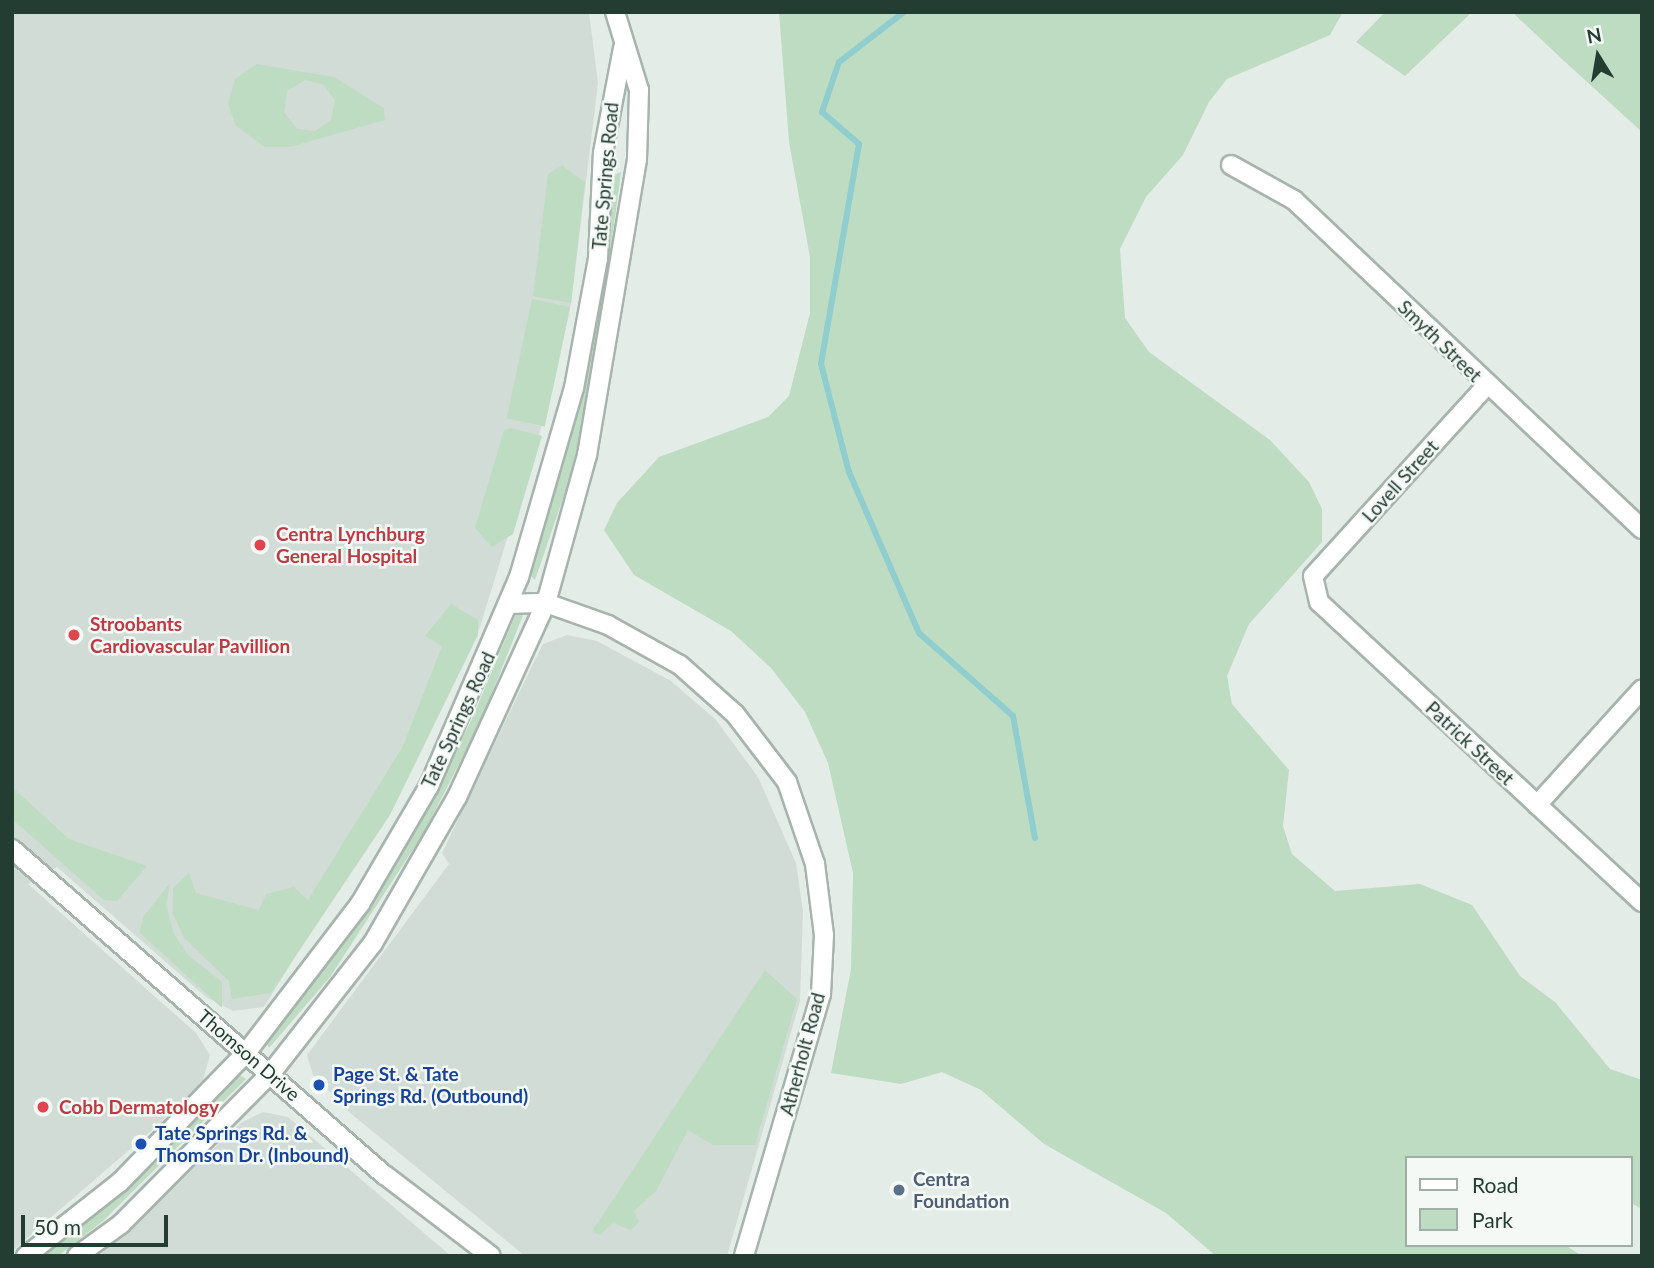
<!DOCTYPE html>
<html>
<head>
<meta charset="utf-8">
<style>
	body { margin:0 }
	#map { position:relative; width:1654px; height:1268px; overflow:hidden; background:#e4ece7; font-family:Lato,sans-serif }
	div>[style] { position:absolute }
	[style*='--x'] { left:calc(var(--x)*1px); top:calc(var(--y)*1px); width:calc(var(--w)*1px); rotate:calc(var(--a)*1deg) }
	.built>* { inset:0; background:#d2dcd6 }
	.green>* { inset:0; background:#bedcc2; transform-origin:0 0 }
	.stream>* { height:6px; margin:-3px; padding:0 3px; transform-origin:3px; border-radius:3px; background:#8fcdce }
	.roads { filter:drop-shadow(2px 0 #a7b4ad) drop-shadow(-2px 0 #a7b4ad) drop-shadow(0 2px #a7b4ad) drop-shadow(0 -2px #a7b4ad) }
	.minor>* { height:18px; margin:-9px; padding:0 9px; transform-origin:9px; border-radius:9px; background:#fff }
	.dots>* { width:19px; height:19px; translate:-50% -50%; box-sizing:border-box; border:4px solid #f4f9f6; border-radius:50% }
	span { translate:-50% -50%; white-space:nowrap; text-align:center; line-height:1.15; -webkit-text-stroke:5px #f4f9f6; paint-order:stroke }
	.street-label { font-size:19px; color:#243d33 }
	.health-label { font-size:19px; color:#be3a42; font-weight:700 }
	.left { translate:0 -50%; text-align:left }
	.transit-label { font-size:19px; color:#164399; font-weight:700 }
	.service-label { font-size:19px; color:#4e5e75; font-weight:700 }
	.frame { position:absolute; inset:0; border:14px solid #243d33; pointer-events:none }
	.legend { position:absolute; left:1405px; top:1156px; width:228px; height:91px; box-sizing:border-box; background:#f4f9f6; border:2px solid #a1aea8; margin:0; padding:9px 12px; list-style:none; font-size:21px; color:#243d33 }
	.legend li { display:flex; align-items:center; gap:14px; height:35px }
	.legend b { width:35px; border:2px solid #a1aea8 }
	.north { position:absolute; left:1563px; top:21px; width:70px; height:70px; -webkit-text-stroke:5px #f4f9f6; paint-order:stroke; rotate:349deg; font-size:19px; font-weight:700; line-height:28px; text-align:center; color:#243d33 }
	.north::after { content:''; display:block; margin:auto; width:24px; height:32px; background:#243d33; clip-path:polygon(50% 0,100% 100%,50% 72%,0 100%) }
	.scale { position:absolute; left:21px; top:1215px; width:147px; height:32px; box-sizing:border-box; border:4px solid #243d33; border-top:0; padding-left:9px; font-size:21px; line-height:24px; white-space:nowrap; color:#243d33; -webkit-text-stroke:5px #f4f9f6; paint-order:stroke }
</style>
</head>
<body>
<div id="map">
	<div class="built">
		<div style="clip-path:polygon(12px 12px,589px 12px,598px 83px,571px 304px,553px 389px,480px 627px,416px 761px,264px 1007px,233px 1011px,206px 997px,57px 867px,28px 884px,196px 1033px,210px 1055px,203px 1080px,158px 1125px,12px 1251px)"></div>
		<div style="clip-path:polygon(567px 635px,597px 641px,671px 681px,716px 720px,758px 777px,796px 863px,803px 911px,800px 1001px,727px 1256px,525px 1256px,349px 1112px,313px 1075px,307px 1055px,449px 864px,442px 853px,532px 666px,543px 644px)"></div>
		<div style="clip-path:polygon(263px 1112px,288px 1117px,451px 1256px,99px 1256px,242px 1122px)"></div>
	</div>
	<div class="green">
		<div style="clip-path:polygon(779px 12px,1343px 12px,1330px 35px,1227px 79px,1209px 102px,1183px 155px,1146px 197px,1120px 249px,1125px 318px,1149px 352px,1270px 440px,1309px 482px,1322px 509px,1322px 542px,1249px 624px,1227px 676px,1232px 704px,1289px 770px,1283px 826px,1292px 854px,1335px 891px,1420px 884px,1472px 905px,1520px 976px,1555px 1002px,1610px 1069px,1642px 1080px,1642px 1209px,1631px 1203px,1631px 1158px,1407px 1158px,1407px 1245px,1565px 1245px,1582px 1256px,1216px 1256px,1166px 1213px,1044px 1144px,981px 1090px,942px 1072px,901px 1084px,831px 1073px,851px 969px,853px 873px,828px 763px,805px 712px,771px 668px,731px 631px,634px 575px,604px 530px,617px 503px,659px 457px,768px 417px,789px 396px,810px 313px,810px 257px,789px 142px)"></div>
		<div style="clip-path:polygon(1385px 12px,1472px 12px,1405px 76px,1356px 42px)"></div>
		<div style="clip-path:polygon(1512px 12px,1642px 12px,1642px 132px,1563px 60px)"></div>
		<div style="clip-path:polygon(evenodd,257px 64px,334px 77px,384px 108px,385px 120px,290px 147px,265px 147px,236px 126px,228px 104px,235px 79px,257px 64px,305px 80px,324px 85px,335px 101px,331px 120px,315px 131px,297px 129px,284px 112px,287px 91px,305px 80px)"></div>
		<div style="clip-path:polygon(562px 165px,585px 182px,571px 303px,533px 296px,548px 174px)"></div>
		<div style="clip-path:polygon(621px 172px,594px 376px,570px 478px,535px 580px,530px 575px,584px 375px,614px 175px)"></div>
		<div style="left:532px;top:299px;width:39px;height:122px;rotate:12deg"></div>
		<div style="clip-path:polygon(511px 428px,542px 436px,513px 534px,492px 547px,475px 528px,504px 430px)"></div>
		<div style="clip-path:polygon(451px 604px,478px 620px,478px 635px,390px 815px,271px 993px,232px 999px,229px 981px,184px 938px,173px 914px,173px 888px,189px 873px,196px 893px,259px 910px,266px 894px,294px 887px,308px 900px,403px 746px,442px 646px,425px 636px)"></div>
		<div style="clip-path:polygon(524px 613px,479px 725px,423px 834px,330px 977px,269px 1048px,266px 1042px,321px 973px,415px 829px,471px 721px,516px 614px)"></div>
		<div style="clip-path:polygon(12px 787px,69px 839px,147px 866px,117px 901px,104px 900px,12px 819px)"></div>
		<div style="clip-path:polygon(170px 883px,166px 905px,174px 934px,188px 955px,222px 982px,222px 1008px,140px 933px,143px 917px)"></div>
		<div style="clip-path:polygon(765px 970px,797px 999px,755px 1145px,713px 1145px,688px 1130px,656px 1191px,634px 1211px,639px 1222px,631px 1230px,613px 1223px,600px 1235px,592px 1231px)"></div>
		<div style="clip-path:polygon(238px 1074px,246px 1079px,103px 1221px,58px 1256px,42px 1256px,97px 1212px)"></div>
	</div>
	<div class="stream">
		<div style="--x:904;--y:12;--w:82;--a:142.4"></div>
		<div style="--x:839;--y:62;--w:53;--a:108.8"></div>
		<div style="--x:822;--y:112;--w:49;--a:40.9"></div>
		<div style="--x:859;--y:144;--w:223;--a:99.8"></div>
		<div style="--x:821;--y:364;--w:112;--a:75.5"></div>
		<div style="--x:849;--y:472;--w:176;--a:66.5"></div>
		<div style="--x:919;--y:633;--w:125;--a:41.4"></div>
		<div style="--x:1013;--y:716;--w:124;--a:79.8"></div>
	</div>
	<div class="roads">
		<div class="minor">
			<div style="--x:1231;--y:165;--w:72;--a:29.1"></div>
			<div style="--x:1294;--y:200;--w:479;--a:43.4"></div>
			<div style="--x:1487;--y:385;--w:258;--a:132.3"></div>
			<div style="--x:1313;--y:576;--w:27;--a:77"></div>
			<div style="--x:1319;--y:602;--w:441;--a:42.9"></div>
			<div style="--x:508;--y:604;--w:38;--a:-2"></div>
			<div style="--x:546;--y:603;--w:66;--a:19.5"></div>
			<div style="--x:608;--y:625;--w:82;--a:29.1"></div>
			<div style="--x:680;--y:665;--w:74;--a:41.7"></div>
			<div style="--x:735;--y:714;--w:86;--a:52.6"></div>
			<div style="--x:787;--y:782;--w:87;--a:71.1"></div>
			<div style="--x:815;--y:864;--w:72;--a:82.8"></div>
			<div style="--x:824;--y:935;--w:59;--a:92.9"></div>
			<div style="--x:821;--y:994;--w:273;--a:106.4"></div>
			<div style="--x:1537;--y:805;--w:156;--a:-47.8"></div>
			<div style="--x:12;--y:849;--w:495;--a:41.2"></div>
			<div style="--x:385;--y:1175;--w:133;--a:37.4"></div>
			<div style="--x:26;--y:1256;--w:120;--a:-38.2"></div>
			<div style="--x:120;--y:1182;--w:180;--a:-45.7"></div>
			<div style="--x:246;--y:1053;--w:188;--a:-52.6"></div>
			<div style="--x:360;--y:904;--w:137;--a:-59.7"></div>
			<div style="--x:429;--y:786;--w:228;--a:-66.7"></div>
			<div style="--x:519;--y:577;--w:197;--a:-73.8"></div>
			<div style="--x:574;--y:388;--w:132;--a:-79.5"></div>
			<div style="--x:598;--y:258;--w:105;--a:-87.3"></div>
			<div style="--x:603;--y:153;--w:107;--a:-79.2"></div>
			<div style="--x:77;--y:1256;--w:54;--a:-36"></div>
			<div style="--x:121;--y:1224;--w:213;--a:-45.2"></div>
			<div style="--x:271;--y:1073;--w:165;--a:-51.9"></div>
			<div style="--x:373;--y:943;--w:168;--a:-60.1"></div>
			<div style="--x:457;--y:797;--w:213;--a:-65.4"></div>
			<div style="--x:546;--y:603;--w:154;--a:-74.5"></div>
			<div style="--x:587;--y:455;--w:300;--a:-80.4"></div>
			<div style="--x:637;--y:159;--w:69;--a:-88.3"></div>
			<div style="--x:639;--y:90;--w:82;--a:-107.1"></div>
		</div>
	</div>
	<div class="dots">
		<div style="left:260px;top:545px;background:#e0444e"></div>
		<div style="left:74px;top:635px;background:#e0444e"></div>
		<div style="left:319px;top:1085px;background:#1a4fb4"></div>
		<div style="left:43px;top:1107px;background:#e0444e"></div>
		<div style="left:141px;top:1144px;background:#1a4fb4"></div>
		<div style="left:899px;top:1190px;background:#5c6f8a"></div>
	</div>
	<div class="street-label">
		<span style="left:605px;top:176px;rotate:-85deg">Tate Springs Road</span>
		<span style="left:1440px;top:341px;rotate:44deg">Smyth Street</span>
		<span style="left:1400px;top:481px;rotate:-48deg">Lovell Street</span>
		<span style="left:458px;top:720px;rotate:-65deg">Tate Springs Road</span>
		<span style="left:1470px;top:743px;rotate:43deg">Patrick Street</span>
		<span style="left:802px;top:1054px;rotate:-75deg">Atherholt Road</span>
		<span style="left:249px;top:1055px;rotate:41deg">Thomson Drive</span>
	</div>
	<div class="health-label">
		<span class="left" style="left:276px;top:545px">Centra Lynchburg<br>General Hospital</span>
		<span class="left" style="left:90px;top:635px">Stroobants<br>Cardiovascular Pavillion</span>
		<span class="left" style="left:59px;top:1107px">Cobb Dermatology</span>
	</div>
	<div class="transit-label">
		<span class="left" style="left:333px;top:1085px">Page St. &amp; Tate<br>Springs Rd. (Outbound)</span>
		<span class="left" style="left:155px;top:1144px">Tate Springs Rd. &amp;<br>Thomson Dr. (Inbound)</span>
	</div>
	<div class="service-label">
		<span class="left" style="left:913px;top:1190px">Centra<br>Foundation</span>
	</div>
	<div class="frame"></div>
	<ul class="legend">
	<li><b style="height:9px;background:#fff"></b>Road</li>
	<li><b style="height:19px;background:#bedcc2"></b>Park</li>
	</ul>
	<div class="north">N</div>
	<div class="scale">50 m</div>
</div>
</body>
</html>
